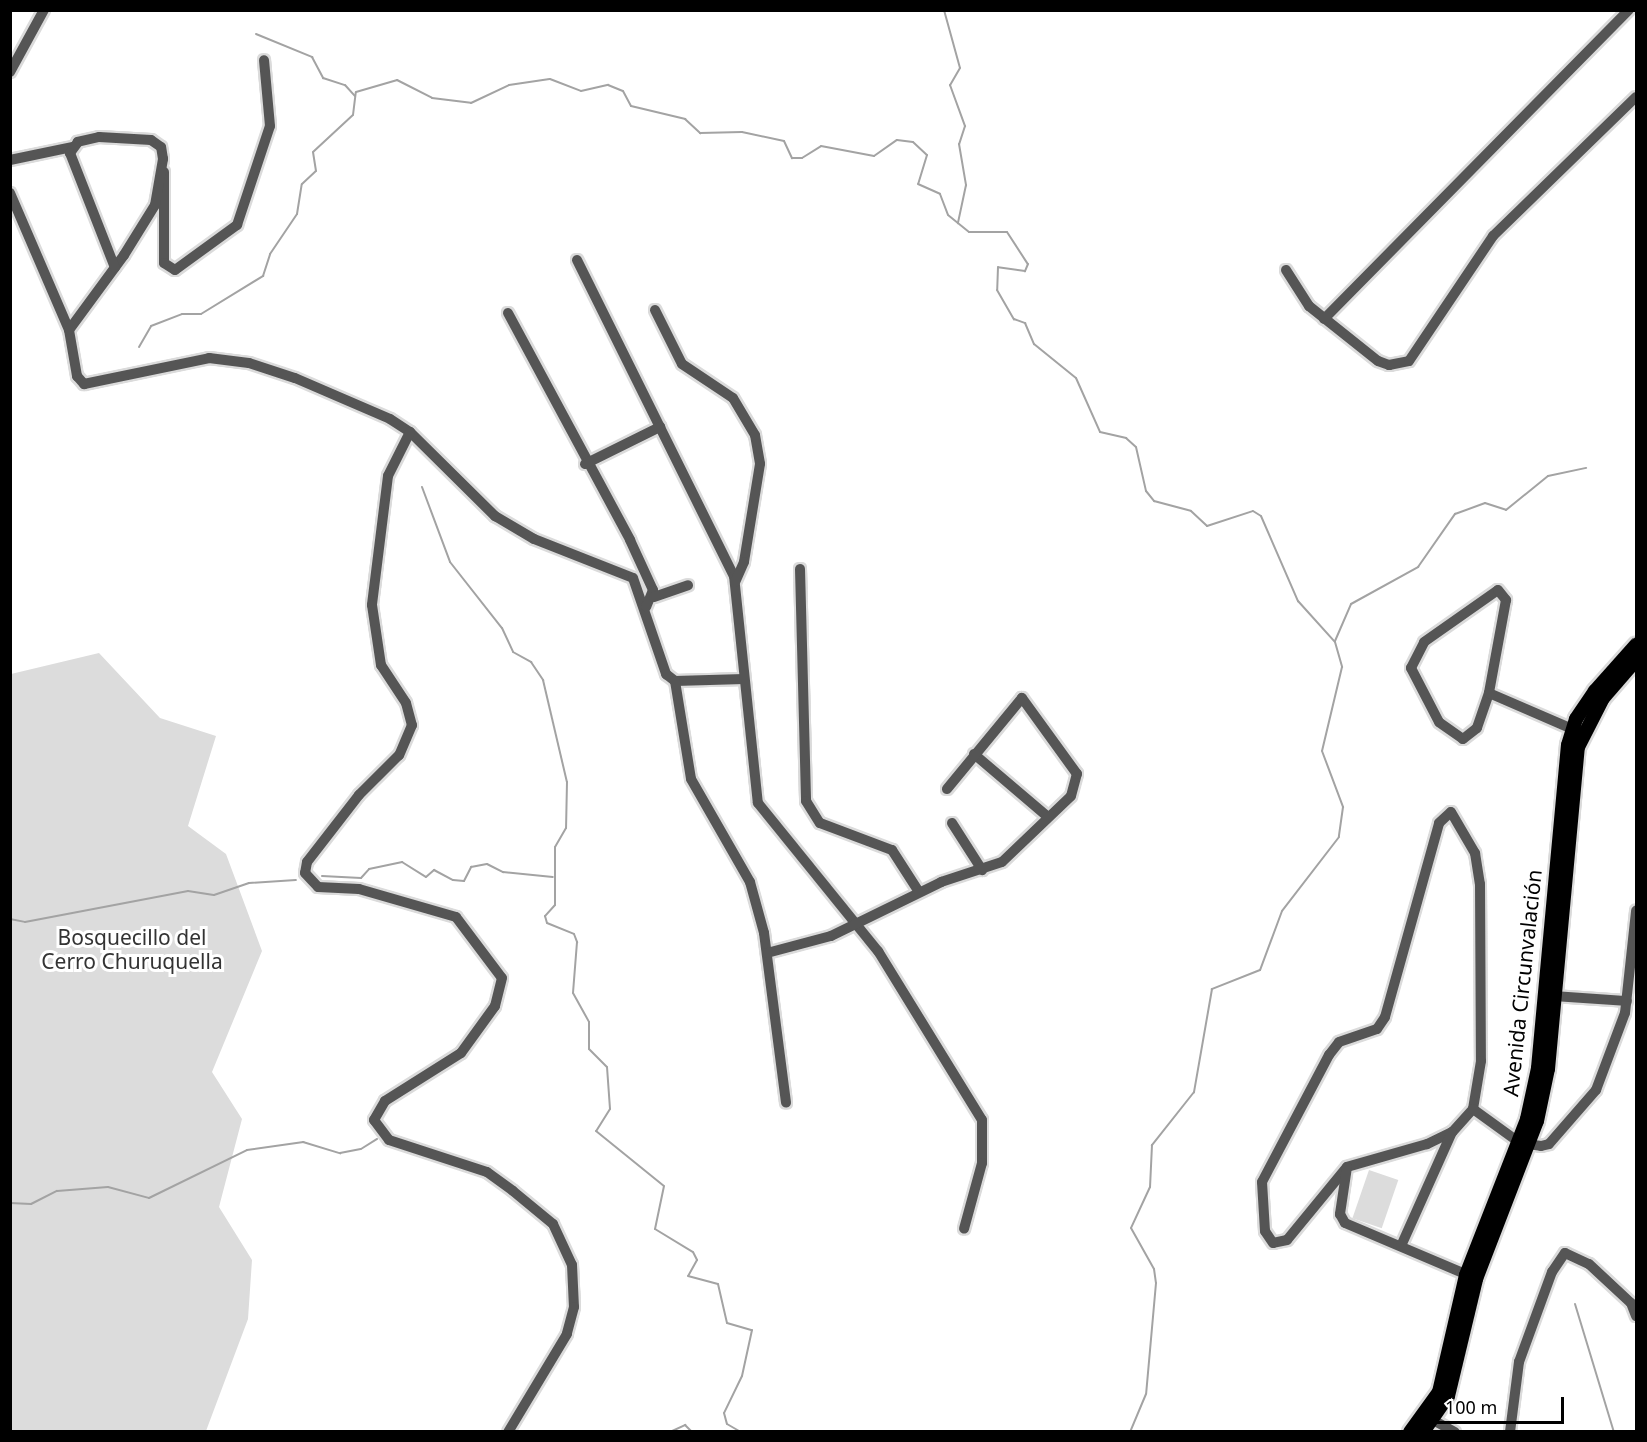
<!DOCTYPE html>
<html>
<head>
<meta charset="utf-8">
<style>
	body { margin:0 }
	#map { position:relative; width:1647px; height:1442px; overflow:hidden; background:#fff; font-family:"Noto Sans",sans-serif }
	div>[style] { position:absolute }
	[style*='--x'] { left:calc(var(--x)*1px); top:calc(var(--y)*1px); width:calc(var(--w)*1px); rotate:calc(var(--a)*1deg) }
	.green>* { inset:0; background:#dcdcdc; transform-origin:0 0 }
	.stream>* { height:2px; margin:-1px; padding:0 1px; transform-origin:1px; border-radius:1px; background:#a3a3a3 }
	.roads { filter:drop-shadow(2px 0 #dbdbdb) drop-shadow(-2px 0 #dbdbdb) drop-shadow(0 2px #dbdbdb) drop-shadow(0 -2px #dbdbdb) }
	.minor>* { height:10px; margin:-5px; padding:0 5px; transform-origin:5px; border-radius:5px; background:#555 }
	.major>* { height:14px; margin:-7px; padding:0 7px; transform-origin:7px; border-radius:7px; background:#000 }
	span { translate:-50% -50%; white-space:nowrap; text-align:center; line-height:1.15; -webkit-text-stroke:6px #fff; paint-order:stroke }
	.park-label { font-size:21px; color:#333 }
	.street-label { font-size:21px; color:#000 }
	.frame { position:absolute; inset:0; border:12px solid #000; pointer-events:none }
	.scale { position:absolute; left:1434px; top:1397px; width:130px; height:27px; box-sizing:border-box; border:3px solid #000; border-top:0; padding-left:8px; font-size:18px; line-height:21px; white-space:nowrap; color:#000; -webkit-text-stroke:4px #fff; paint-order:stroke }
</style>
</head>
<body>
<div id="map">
	<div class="green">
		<div style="clip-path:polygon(99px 653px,160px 718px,216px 736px,188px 826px,226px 854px,262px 951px,212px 1072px,242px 1119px,219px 1207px,252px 1260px,248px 1319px,206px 1431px,11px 1431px,11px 674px)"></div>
		<div style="left:1369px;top:1170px;width:31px;height:51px;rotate:19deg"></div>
	</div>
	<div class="stream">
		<div style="--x:944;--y:10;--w:60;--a:74.6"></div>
		<div style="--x:960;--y:68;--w:20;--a:120"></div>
		<div style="--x:950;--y:85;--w:44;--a:69.9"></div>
		<div style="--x:965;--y:126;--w:19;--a:108"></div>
		<div style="--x:959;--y:144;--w:42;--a:80.3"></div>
		<div style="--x:966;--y:185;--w:39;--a:102"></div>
		<div style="--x:256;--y:34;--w:61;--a:22.3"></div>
		<div style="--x:312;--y:57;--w:24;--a:62"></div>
		<div style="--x:323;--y:78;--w:23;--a:18"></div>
		<div style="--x:345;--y:85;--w:15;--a:48"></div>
		<div style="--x:139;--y:347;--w:24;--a:-60"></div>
		<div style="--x:151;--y:326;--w:33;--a:-21"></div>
		<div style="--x:182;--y:314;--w:19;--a:0"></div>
		<div style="--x:201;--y:314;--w:73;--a:-31.5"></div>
		<div style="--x:263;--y:276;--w:23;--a:-72"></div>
		<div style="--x:270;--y:254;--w:48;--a:-56"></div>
		<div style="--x:297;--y:214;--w:30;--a:-81"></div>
		<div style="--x:302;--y:184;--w:19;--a:-43"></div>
		<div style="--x:316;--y:171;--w:19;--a:-99"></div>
		<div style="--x:313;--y:152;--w:54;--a:-42.8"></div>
		<div style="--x:353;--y:115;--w:23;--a:-83"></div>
		<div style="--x:356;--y:92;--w:43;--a:-16.3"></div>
		<div style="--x:397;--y:80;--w:39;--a:27"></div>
		<div style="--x:432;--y:98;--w:39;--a:7"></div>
		<div style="--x:471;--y:103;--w:42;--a:-25.3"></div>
		<div style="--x:509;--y:85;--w:41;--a:-8.3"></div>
		<div style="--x:550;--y:79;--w:33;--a:21"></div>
		<div style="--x:581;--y:91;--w:28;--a:-13"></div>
		<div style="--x:608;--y:85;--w:16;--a:22"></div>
		<div style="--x:623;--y:91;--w:17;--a:62"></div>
		<div style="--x:631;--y:106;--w:56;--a:13.5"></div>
		<div style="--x:685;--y:119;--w:21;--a:43"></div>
		<div style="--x:700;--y:133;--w:42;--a:-1.4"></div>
		<div style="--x:742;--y:132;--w:43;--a:12.1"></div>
		<div style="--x:784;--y:141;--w:19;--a:65"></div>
		<div style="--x:792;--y:158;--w:10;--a:0"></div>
		<div style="--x:802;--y:158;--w:22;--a:-32"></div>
		<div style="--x:821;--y:146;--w:54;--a:10.7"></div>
		<div style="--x:874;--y:156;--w:28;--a:-35"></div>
		<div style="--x:897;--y:140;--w:16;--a:7"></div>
		<div style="--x:913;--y:142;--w:19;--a:43"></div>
		<div style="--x:927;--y:155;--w:30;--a:107"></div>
		<div style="--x:918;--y:184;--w:24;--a:24"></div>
		<div style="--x:940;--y:194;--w:22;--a:69"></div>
		<div style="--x:948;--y:215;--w:27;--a:39"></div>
		<div style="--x:969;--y:232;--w:38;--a:0"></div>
		<div style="--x:1007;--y:232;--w:38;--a:57"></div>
		<div style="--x:1028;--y:264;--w:8;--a:113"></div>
		<div style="--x:1025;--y:271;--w:27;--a:-172"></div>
		<div style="--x:998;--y:267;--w:23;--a:92"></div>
		<div style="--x:997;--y:290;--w:34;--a:60"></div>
		<div style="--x:1014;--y:319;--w:12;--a:20"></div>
		<div style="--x:1025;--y:323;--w:23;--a:67"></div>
		<div style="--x:1034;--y:344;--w:54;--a:39"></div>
		<div style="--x:1076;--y:378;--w:59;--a:66"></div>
		<div style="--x:1100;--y:432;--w:27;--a:13"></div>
		<div style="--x:1126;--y:438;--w:13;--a:42"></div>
		<div style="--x:1136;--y:447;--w:45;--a:77.2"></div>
		<div style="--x:1146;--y:491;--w:13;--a:51"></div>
		<div style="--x:1154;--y:501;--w:38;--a:15"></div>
		<div style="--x:1191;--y:511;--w:22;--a:43"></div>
		<div style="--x:1207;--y:526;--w:48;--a:-18.1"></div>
		<div style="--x:1253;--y:511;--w:9;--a:32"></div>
		<div style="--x:1261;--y:516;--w:93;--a:66.5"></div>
		<div style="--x:1298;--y:601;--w:55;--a:47.9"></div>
		<div style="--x:1335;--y:642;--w:26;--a:74"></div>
		<div style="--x:1342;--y:667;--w:86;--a:103.4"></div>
		<div style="--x:1322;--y:751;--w:60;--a:69.4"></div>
		<div style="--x:1343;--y:807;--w:30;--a:98"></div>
		<div style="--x:1339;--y:837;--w:93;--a:127.6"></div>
		<div style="--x:1282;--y:911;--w:63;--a:110.4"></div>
		<div style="--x:1260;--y:970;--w:52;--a:158.4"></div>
		<div style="--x:1212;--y:989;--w:105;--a:99.9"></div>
		<div style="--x:1194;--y:1092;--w:68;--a:128.4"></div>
		<div style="--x:1152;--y:1145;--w:42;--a:92.7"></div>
		<div style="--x:1150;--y:1187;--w:45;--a:114.9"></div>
		<div style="--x:1131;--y:1228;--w:47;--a:60.7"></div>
		<div style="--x:1154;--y:1269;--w:14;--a:82"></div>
		<div style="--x:1156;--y:1283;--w:111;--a:95.1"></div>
		<div style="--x:1146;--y:1394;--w:41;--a:112.8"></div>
		<div style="--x:422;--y:487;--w:80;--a:69.5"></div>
		<div style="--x:450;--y:562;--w:84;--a:51.8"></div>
		<div style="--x:502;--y:628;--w:26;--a:65"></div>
		<div style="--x:513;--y:652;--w:21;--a:29"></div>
		<div style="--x:531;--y:662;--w:22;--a:56"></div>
		<div style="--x:543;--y:680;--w:105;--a:76.8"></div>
		<div style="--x:567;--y:782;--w:46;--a:91.2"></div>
		<div style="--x:566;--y:828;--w:22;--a:120"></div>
		<div style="--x:555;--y:847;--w:58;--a:90"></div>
		<div style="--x:555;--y:905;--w:15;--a:132"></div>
		<div style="--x:545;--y:916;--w:7;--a:74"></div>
		<div style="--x:547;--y:923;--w:29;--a:22"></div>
		<div style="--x:574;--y:934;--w:9;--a:69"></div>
		<div style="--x:577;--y:942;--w:51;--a:94.5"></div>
		<div style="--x:573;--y:993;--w:33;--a:61"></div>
		<div style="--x:589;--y:1022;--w:27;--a:90"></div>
		<div style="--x:589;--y:1049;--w:25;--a:45"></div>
		<div style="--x:607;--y:1067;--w:42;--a:85.9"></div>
		<div style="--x:610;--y:1109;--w:26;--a:122"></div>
		<div style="--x:596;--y:1131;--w:87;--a:39"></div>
		<div style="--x:664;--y:1186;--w:44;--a:101.8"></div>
		<div style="--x:655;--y:1229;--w:44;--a:31.2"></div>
		<div style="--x:693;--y:1252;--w:9;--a:63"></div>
		<div style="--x:697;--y:1260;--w:18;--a:119"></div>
		<div style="--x:688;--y:1276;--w:31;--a:15"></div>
		<div style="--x:718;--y:1284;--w:40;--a:77"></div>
		<div style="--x:727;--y:1323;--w:26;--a:16"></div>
		<div style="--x:752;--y:1330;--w:47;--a:102.3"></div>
		<div style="--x:742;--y:1376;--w:41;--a:115.9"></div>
		<div style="--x:724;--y:1413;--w:11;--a:75"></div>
		<div style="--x:727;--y:1424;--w:16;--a:30"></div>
		<div style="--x:1335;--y:641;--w:40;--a:-66.6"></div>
		<div style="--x:1351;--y:604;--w:77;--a:-28.9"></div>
		<div style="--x:1418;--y:567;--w:65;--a:-55.1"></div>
		<div style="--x:1455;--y:514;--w:32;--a:-20"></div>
		<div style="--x:1485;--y:503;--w:22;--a:18"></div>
		<div style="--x:1506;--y:510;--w:54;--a:-39"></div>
		<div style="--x:1548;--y:476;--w:39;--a:-12"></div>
		<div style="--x:322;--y:876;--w:39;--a:3"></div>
		<div style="--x:361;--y:878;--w:12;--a:-48"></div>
		<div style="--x:369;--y:869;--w:34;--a:-12"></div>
		<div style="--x:402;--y:862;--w:28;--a:32"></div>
		<div style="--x:426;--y:877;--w:11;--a:-41"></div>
		<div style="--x:434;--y:870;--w:21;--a:28"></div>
		<div style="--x:453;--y:880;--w:11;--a:5"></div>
		<div style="--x:464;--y:881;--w:16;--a:-63"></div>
		<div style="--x:471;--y:867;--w:16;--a:-11"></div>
		<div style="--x:487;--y:864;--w:18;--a:27"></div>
		<div style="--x:503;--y:872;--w:50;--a:5.7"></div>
		<div style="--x:10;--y:919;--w:15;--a:11"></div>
		<div style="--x:25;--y:922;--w:166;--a:-10.8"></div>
		<div style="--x:188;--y:891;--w:26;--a:9"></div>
		<div style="--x:214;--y:895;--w:37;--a:-19"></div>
		<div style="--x:249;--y:883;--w:47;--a:-3.7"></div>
		<div style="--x:10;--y:1203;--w:21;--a:3"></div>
		<div style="--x:31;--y:1204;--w:29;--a:-27"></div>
		<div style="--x:57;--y:1191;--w:51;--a:-4.5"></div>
		<div style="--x:108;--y:1187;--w:42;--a:15"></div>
		<div style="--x:149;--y:1198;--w:109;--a:-26.1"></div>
		<div style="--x:247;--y:1150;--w:57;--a:-8.1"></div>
		<div style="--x:303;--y:1142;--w:39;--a:17"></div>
		<div style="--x:340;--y:1153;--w:21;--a:-11"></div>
		<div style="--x:361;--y:1149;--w:19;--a:-32"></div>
		<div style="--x:1575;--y:1304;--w:134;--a:73.1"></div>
		<div style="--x:670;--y:1432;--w:17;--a:-25"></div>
		<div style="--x:685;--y:1425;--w:10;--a:45"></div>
	</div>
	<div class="roads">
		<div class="minor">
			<div style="--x:10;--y:72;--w:71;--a:-61.3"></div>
			<div style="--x:10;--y:160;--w:63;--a:-11.8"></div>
			<div style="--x:164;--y:172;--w:91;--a:90"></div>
			<div style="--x:164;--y:263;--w:13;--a:32"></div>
			<div style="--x:175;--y:270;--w:77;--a:-36"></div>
			<div style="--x:237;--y:225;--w:104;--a:-71.6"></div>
			<div style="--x:270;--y:126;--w:66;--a:-95.2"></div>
			<div style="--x:10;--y:193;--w:149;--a:66.7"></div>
			<div style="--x:69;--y:330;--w:47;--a:80.1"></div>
			<div style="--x:77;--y:376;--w:11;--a:49"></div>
			<div style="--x:84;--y:384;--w:128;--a:-11.7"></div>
			<div style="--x:209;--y:358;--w:40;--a:7.1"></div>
			<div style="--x:249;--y:363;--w:48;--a:18.1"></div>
			<div style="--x:295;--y:378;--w:103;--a:23.3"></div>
			<div style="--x:390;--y:419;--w:24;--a:33"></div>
			<div style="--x:410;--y:432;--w:120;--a:44.7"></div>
			<div style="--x:495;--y:516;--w:45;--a:30.5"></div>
			<div style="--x:534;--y:539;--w:106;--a:21.5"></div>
			<div style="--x:633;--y:578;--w:102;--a:71"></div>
			<div style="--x:666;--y:674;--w:11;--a:38"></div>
			<div style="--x:675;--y:681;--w:69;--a:-1.7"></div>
			<div style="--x:577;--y:260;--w:353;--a:63.6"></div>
			<div style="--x:734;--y:576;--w:228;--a:84"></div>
			<div style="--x:758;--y:803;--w:191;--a:51"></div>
			<div style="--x:878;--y:951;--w:198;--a:58.4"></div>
			<div style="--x:982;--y:1120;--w:43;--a:90"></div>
			<div style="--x:982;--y:1163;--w:68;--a:105.3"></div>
			<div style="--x:1286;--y:270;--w:43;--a:57.4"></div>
			<div style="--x:1309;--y:306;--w:88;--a:38.6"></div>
			<div style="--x:1378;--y:361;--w:12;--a:20"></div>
			<div style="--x:1389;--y:365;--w:20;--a:-11"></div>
			<div style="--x:1409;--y:361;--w:151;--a:-56.1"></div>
			<div style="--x:1493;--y:236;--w:199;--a:-44.2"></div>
			<div style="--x:655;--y:310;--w:60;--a:63.4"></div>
			<div style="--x:682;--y:364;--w:61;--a:33.7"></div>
			<div style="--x:733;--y:398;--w:43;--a:59.3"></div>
			<div style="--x:755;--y:435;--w:29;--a:80"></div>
			<div style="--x:760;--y:464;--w:99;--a:99.3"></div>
			<div style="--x:744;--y:562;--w:22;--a:114"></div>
			<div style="--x:508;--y:313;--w:258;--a:61.7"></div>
			<div style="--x:630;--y:540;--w:55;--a:65.3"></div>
			<div style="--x:653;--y:590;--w:18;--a:112"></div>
			<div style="--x:1324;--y:319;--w:434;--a:-45.4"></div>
			<div style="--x:69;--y:330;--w:93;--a:-53.7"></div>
			<div style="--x:124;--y:255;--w:59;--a:-58.2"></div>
			<div style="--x:155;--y:205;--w:47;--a:-80.1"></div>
			<div style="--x:163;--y:159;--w:12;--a:-99"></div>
			<div style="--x:161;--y:147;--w:12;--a:-145"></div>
			<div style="--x:151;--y:140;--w:52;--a:-176.7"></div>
			<div style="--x:99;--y:137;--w:22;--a:167"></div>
			<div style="--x:78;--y:142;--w:14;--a:126"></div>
			<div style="--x:70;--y:153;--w:123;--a:68.6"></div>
			<div style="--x:410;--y:432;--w:49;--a:116.6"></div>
			<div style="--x:388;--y:476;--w:130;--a:97.1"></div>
			<div style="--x:372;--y:605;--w:61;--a:81.5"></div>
			<div style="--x:381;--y:665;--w:45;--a:56.7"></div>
			<div style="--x:406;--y:703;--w:23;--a:75"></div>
			<div style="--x:412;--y:725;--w:33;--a:113"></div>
			<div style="--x:399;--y:755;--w:57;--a:135"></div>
			<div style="--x:359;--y:795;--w:85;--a:127.8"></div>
			<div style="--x:307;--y:862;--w:11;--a:100"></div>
			<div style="--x:305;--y:873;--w:19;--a:47"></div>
			<div style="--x:318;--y:887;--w:41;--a:2.8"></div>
			<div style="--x:359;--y:889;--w:101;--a:16.1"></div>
			<div style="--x:456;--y:917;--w:76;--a:53"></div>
			<div style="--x:502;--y:978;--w:29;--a:104"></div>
			<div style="--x:495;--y:1006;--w:58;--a:125.9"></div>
			<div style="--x:461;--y:1053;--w:90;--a:147.7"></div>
			<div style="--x:385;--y:1101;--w:22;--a:120"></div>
			<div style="--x:374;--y:1120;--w:25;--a:53"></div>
			<div style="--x:389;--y:1140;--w:103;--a:18.1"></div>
			<div style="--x:487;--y:1172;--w:32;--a:36"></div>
			<div style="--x:513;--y:1191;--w:52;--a:39.5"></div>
			<div style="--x:553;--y:1224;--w:45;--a:65.1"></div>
			<div style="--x:572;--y:1265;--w:42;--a:87.3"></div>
			<div style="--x:574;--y:1307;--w:28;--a:105"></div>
			<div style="--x:567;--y:1334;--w:114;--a:121"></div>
			<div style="--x:585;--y:464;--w:84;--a:-26.3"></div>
			<div style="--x:800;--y:569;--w:232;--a:88.5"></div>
			<div style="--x:806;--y:801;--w:26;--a:58"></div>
			<div style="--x:820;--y:823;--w:77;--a:20.6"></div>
			<div style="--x:892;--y:850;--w:50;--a:57.3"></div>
			<div style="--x:654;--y:597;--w:36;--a:-19"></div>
			<div style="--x:675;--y:681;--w:99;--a:80.7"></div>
			<div style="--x:691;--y:779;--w:119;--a:60.2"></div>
			<div style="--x:750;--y:882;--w:53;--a:74.6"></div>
			<div style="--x:764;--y:933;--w:171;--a:82.6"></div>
			<div style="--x:1489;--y:693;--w:37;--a:109"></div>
			<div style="--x:1477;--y:728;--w:18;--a:142"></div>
			<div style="--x:1463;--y:739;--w:29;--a:-145"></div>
			<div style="--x:1439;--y:722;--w:61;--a:-117.4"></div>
			<div style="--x:1411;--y:668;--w:29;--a:-63"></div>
			<div style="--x:1424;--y:642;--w:90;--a:-35.1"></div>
			<div style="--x:1498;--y:590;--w:13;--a:51"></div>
			<div style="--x:1506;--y:600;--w:95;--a:100.4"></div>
			<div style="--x:1489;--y:693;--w:98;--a:23.4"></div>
			<div style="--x:974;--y:754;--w:97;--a:40.4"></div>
			<div style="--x:1451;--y:812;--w:48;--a:59.7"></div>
			<div style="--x:1475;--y:853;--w:31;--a:81"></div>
			<div style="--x:1480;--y:884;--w:177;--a:89.7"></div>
			<div style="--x:1481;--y:1061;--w:49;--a:99.5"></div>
			<div style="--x:1473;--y:1109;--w:31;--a:132"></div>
			<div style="--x:1452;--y:1132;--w:28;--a:154"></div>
			<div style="--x:1427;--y:1144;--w:83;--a:164"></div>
			<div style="--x:1347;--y:1167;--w:94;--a:129.4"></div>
			<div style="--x:1287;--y:1240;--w:14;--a:168"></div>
			<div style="--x:1273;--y:1243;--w:14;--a:-124"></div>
			<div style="--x:1265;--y:1231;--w:49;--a:-93.5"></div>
			<div style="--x:1262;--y:1182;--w:144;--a:-62.2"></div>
			<div style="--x:1329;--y:1055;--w:16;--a:-52"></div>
			<div style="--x:1339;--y:1042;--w:40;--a:-18.9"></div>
			<div style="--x:1377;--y:1029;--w:14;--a:-56"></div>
			<div style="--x:1385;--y:1017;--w:201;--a:-74.4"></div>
			<div style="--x:1439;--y:823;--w:16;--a:-43"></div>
			<div style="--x:952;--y:823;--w:56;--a:57.4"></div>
			<div style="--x:767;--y:953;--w:66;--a:-14.9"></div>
			<div style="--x:831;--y:936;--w:123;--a:-26.1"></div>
			<div style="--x:941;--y:882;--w:64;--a:-18.2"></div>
			<div style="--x:1002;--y:862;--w:95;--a:-43.7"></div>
			<div style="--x:1071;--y:796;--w:23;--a:-75"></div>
			<div style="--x:1077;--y:774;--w:94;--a:-125.9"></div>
			<div style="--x:1022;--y:698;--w:118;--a:129.5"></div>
			<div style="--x:1555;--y:996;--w:72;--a:4"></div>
			<div style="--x:1473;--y:1109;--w:58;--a:35.9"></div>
			<div style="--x:1520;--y:1143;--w:21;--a:8"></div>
			<div style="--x:1541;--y:1146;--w:8;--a:-14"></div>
			<div style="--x:1549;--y:1144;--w:72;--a:-49"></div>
			<div style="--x:1596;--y:1090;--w:82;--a:-69.4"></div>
			<div style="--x:1625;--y:1013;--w:103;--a:-83.8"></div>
			<div style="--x:1347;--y:1167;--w:48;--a:98.5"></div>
			<div style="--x:1340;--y:1214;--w:10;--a:61"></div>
			<div style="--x:1345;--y:1223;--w:138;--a:23"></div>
			<div style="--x:1401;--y:1246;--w:125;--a:-65.9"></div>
			<div style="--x:1433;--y:1420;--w:25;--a:29"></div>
			<div style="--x:1510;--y:1432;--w:71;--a:-82.7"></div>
			<div style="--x:1519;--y:1362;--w:96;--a:-69.9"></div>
			<div style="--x:1552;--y:1272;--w:23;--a:-56"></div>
			<div style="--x:1565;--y:1253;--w:26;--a:25"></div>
			<div style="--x:1589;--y:1264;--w:57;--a:42.9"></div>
			<div style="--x:1631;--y:1303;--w:14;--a:69"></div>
		</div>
		<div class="major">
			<div style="--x:1410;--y:1432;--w:49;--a:-54.1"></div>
			<div style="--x:1439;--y:1392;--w:120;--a:-77"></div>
			<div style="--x:1466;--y:1275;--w:168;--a:-68.6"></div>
			<div style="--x:1527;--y:1119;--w:52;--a:-77.8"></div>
			<div style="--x:1538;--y:1068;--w:324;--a:-84.7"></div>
			<div style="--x:1568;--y:745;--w:27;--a:-73"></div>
			<div style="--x:1576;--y:719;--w:34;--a:-56"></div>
			<div style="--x:1595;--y:691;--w:62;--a:-48.3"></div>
			<div style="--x:1423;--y:1432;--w:44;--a:-55.2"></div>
			<div style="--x:1448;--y:1396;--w:120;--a:-76.5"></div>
			<div style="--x:1476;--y:1279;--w:169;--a:-68.9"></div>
			<div style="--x:1537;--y:1121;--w:53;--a:-78.1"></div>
			<div style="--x:1548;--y:1069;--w:323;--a:-84.7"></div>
			<div style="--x:1578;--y:747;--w:55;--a:-63"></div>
			<div style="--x:1603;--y:698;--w:50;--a:-49"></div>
		</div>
	</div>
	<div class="park-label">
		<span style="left:132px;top:949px">Bosquecillo del<br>Cerro Churuquella</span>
	</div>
	<div class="street-label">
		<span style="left:1522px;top:983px;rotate:-84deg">Avenida Circunvalación</span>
	</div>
	<div class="frame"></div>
	<div class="scale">100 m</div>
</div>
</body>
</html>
